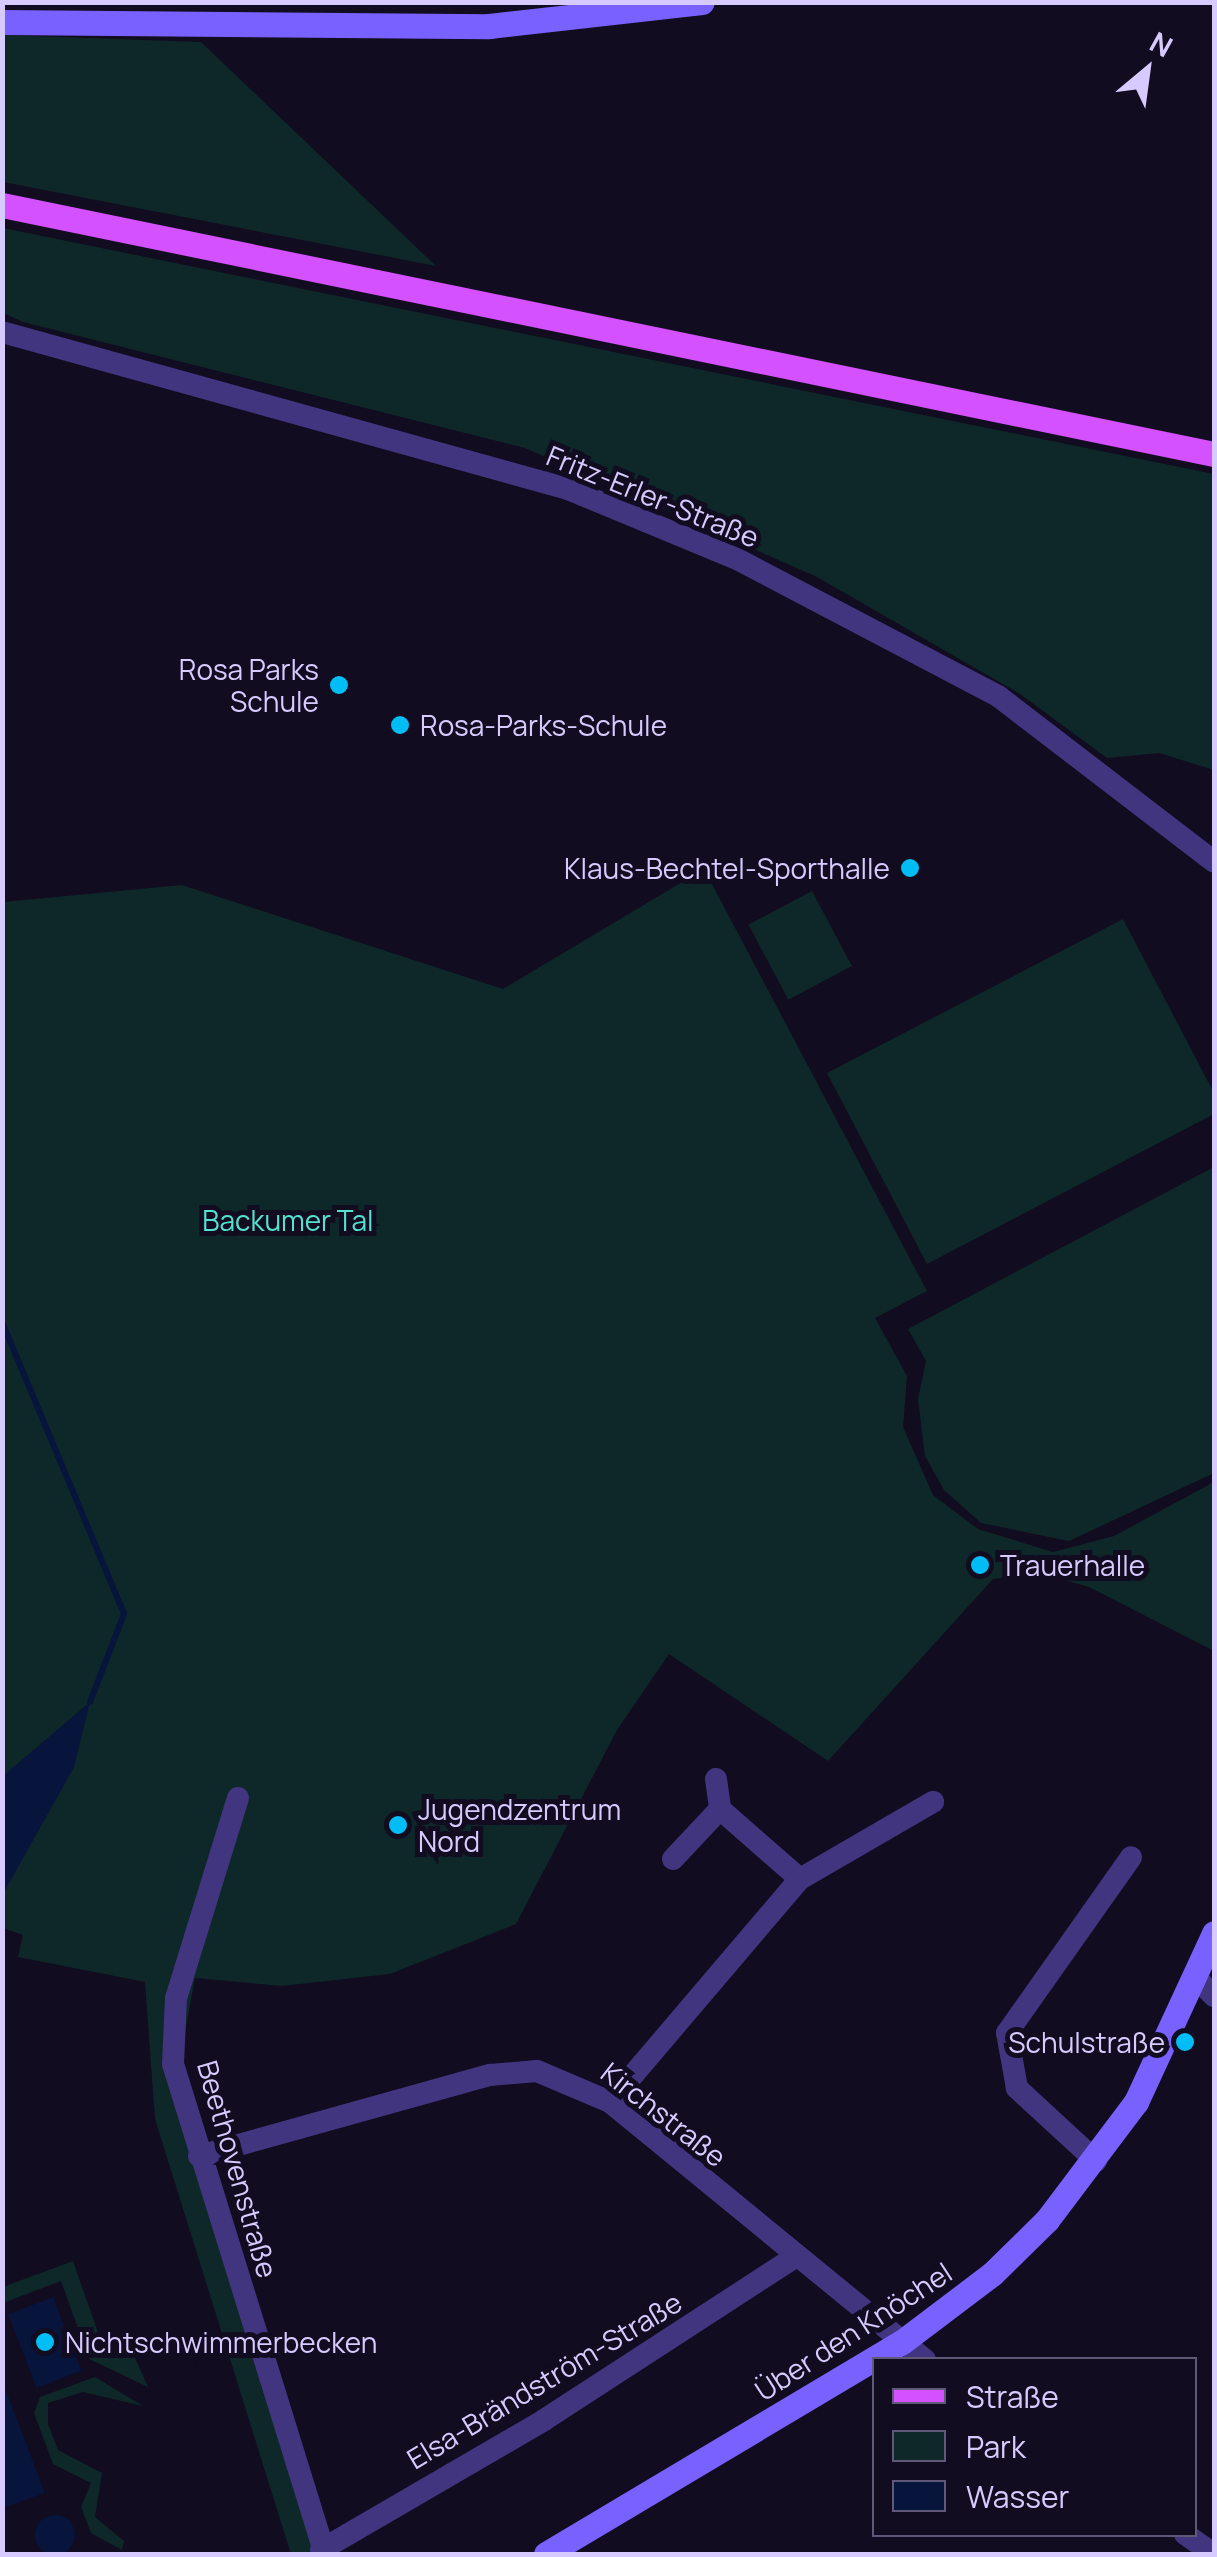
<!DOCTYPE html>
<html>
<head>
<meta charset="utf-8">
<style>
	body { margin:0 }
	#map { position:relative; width:1217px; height:2557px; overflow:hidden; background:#110c1f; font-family:Manrope,sans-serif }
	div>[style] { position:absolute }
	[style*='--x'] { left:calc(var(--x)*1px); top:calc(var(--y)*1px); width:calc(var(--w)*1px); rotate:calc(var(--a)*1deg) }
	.green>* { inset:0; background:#0e2729; transform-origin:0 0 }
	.water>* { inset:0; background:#07143c; transform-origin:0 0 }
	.round { border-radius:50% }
	.stream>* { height:6px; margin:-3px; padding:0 3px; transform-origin:3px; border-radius:3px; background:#07143c }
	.street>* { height:22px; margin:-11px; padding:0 11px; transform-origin:11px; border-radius:11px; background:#413580 }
	.secondary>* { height:25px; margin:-12.5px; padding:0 12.5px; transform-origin:12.5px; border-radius:12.5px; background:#7961ff }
	.primary>* { height:25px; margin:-12.5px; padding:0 12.5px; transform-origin:12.5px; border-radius:12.5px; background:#d451ff }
	.dots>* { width:28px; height:28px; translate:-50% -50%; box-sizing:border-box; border:5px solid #110c1f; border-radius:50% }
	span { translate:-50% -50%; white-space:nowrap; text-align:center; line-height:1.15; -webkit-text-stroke:10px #110c1f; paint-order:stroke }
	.street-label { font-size:28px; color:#d7caff }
	.poi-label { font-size:28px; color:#d7caff }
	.right { translate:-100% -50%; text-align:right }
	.left { translate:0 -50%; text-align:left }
	.park-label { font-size:28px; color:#53e2d0 }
	.frame { position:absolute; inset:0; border:5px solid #d7caff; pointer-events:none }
	.legend { position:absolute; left:872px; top:2357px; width:325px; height:180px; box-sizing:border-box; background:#110c1f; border:2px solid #605879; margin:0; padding:12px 18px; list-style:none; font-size:30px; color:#d7caff }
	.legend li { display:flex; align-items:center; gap:20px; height:50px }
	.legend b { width:50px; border:2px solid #605879 }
	.north { position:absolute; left:1097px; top:20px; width:100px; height:100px; -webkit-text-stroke:8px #110c1f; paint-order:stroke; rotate:29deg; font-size:28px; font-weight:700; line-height:40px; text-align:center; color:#d7caff }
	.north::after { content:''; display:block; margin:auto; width:35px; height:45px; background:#d7caff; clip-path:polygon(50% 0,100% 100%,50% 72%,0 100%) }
</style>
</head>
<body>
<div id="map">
	<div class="green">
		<div style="clip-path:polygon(3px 35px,201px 42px,436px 266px,3px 182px)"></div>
		<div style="clip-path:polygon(3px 228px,1214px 474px,1214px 770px,1159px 753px,1107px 758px,1020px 694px,817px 577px,525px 448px,23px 322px,3px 313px)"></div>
		<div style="clip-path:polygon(704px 869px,927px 1291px,875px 1318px,907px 1376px,903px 1427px,933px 1495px,978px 1529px,1053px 1552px,1114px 1536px,1214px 1482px,1214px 1651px,1089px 1587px,1039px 1573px,993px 1579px,828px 1761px,669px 1654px,617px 1730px,516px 1924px,390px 1974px,282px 1986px,195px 1978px,181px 2054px,325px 2554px,291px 2554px,155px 2119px,145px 1982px,18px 1957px,23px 1935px,3px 1928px,3px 902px,182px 885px,503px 989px)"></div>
		<div style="left:812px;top:891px;width:85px;height:72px;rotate:62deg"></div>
		<div style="clip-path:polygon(1123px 919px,1214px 1093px,1214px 1114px,927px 1264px,827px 1073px)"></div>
		<div style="clip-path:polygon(1214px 1167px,1214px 1473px,1069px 1541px,981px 1523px,944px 1490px,925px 1456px,918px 1399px,926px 1361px,908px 1329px)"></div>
		<div style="clip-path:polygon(73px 2261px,102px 2344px,132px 2351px,148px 2387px,89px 2359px,61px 2281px,3px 2303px,3px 2287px)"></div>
		<div style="clip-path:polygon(95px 2377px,143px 2406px,83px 2392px,48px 2403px,48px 2424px,58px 2450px,102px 2473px,95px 2517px,124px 2541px,122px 2550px,91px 2533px,81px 2507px,91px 2483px,53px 2464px,34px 2413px,40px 2397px)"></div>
	</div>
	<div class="water">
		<div style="clip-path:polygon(90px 1702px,74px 1767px,3px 1894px,3px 1776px)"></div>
		<div style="left:53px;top:2297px;width:79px;height:48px;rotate:69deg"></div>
		<div style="clip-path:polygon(2px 2380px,45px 2493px,3px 2508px,2px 2508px)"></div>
		<div class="round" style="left:35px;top:2515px;width:40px;height:40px"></div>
	</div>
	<div class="stream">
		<div style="--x:2;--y:1322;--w:316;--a:67.3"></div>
		<div style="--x:124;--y:1614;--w:94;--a:111.1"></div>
	</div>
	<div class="street">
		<div style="--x:2;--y:332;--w:587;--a:15.5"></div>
		<div style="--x:568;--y:489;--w:185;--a:22.5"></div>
		<div style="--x:739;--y:560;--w:293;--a:27.7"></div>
		<div style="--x:998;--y:696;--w:272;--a:37.5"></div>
		<div style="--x:716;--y:1779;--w:30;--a:82"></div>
		<div style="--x:720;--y:1809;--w:106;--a:41.2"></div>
		<div style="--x:238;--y:1798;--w:209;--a:107.2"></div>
		<div style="--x:176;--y:1998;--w:66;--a:92.6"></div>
		<div style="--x:173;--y:2064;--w:513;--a:72.77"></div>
		<div style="--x:673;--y:1859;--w:69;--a:-46.8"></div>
		<div style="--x:1199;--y:1981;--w:21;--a:45"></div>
		<div style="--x:610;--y:2102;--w:293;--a:-49.6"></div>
		<div style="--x:800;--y:1879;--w:154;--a:-30.1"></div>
		<div style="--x:199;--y:2156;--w:302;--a:-15.6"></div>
		<div style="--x:490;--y:2075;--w:47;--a:-4.9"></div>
		<div style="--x:537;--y:2071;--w:79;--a:23"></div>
		<div style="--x:610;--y:2102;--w:407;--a:39.3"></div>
		<div style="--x:1096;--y:2161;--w:108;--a:-137.3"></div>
		<div style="--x:1017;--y:2088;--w:56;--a:-100.3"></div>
		<div style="--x:1007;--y:2033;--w:215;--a:-54.8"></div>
		<div style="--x:1185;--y:2534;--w:35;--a:35"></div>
		<div style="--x:321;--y:2550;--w:258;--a:-30.2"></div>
		<div style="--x:544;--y:2420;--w:299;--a:-33"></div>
	</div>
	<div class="secondary">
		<div style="--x:2;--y:22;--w:487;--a:0.5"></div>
		<div style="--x:489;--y:26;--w:214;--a:-6.4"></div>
		<div style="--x:546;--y:2554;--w:414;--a:-30.8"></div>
		<div style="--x:902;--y:2342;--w:113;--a:-37.1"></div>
		<div style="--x:992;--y:2274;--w:77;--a:-44.5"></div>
		<div style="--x:1047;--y:2220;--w:148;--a:-53"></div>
		<div style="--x:1136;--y:2102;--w:186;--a:-65.2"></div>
	</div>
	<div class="primary">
		<div style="--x:2;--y:205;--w:1237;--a:11.61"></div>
	</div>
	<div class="dots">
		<div style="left:339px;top:685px;background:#00bdf5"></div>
		<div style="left:400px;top:725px;background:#00bdf5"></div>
		<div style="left:910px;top:868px;background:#00bdf5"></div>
		<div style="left:980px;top:1565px;background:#00bdf5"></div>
		<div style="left:398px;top:1825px;background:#00bdf5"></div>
		<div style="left:1185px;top:2042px;background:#00bdf5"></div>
		<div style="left:45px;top:2342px;background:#00bdf5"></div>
	</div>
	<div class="street-label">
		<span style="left:653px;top:496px;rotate:22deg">Fritz-Erler-Straße</span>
		<span style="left:664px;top:2114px;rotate:38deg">Kirchstraße</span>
		<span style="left:238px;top:2169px;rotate:74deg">Beethovenstraße</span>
		<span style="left:853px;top:2331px;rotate:-33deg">Über den Knöchel</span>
		<span style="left:544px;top:2380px;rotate:-31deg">Elsa-Brändström-Straße</span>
	</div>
	<div class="poi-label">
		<span class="right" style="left:319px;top:685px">Rosa Parks<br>Schule</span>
		<span class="left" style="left:420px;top:725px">Rosa-Parks-Schule</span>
		<span class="right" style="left:890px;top:868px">Klaus-Bechtel-Sporthalle</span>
		<span class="left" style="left:1000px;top:1565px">Trauerhalle</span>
		<span class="left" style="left:418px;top:1825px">Jugendzentrum<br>Nord</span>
		<span class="right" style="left:1165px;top:2042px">Schulstraße</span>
		<span class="left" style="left:65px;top:2342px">Nichtschwimmerbecken</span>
	</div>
	<div class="park-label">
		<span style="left:288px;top:1220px">Backumer Tal</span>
	</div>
	<div class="frame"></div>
	<ul class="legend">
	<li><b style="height:12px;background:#d451ff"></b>Straße</li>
	<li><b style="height:28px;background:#0e2729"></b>Park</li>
	<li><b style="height:28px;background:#07143c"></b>Wasser</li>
	</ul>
	<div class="north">N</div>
</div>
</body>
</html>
